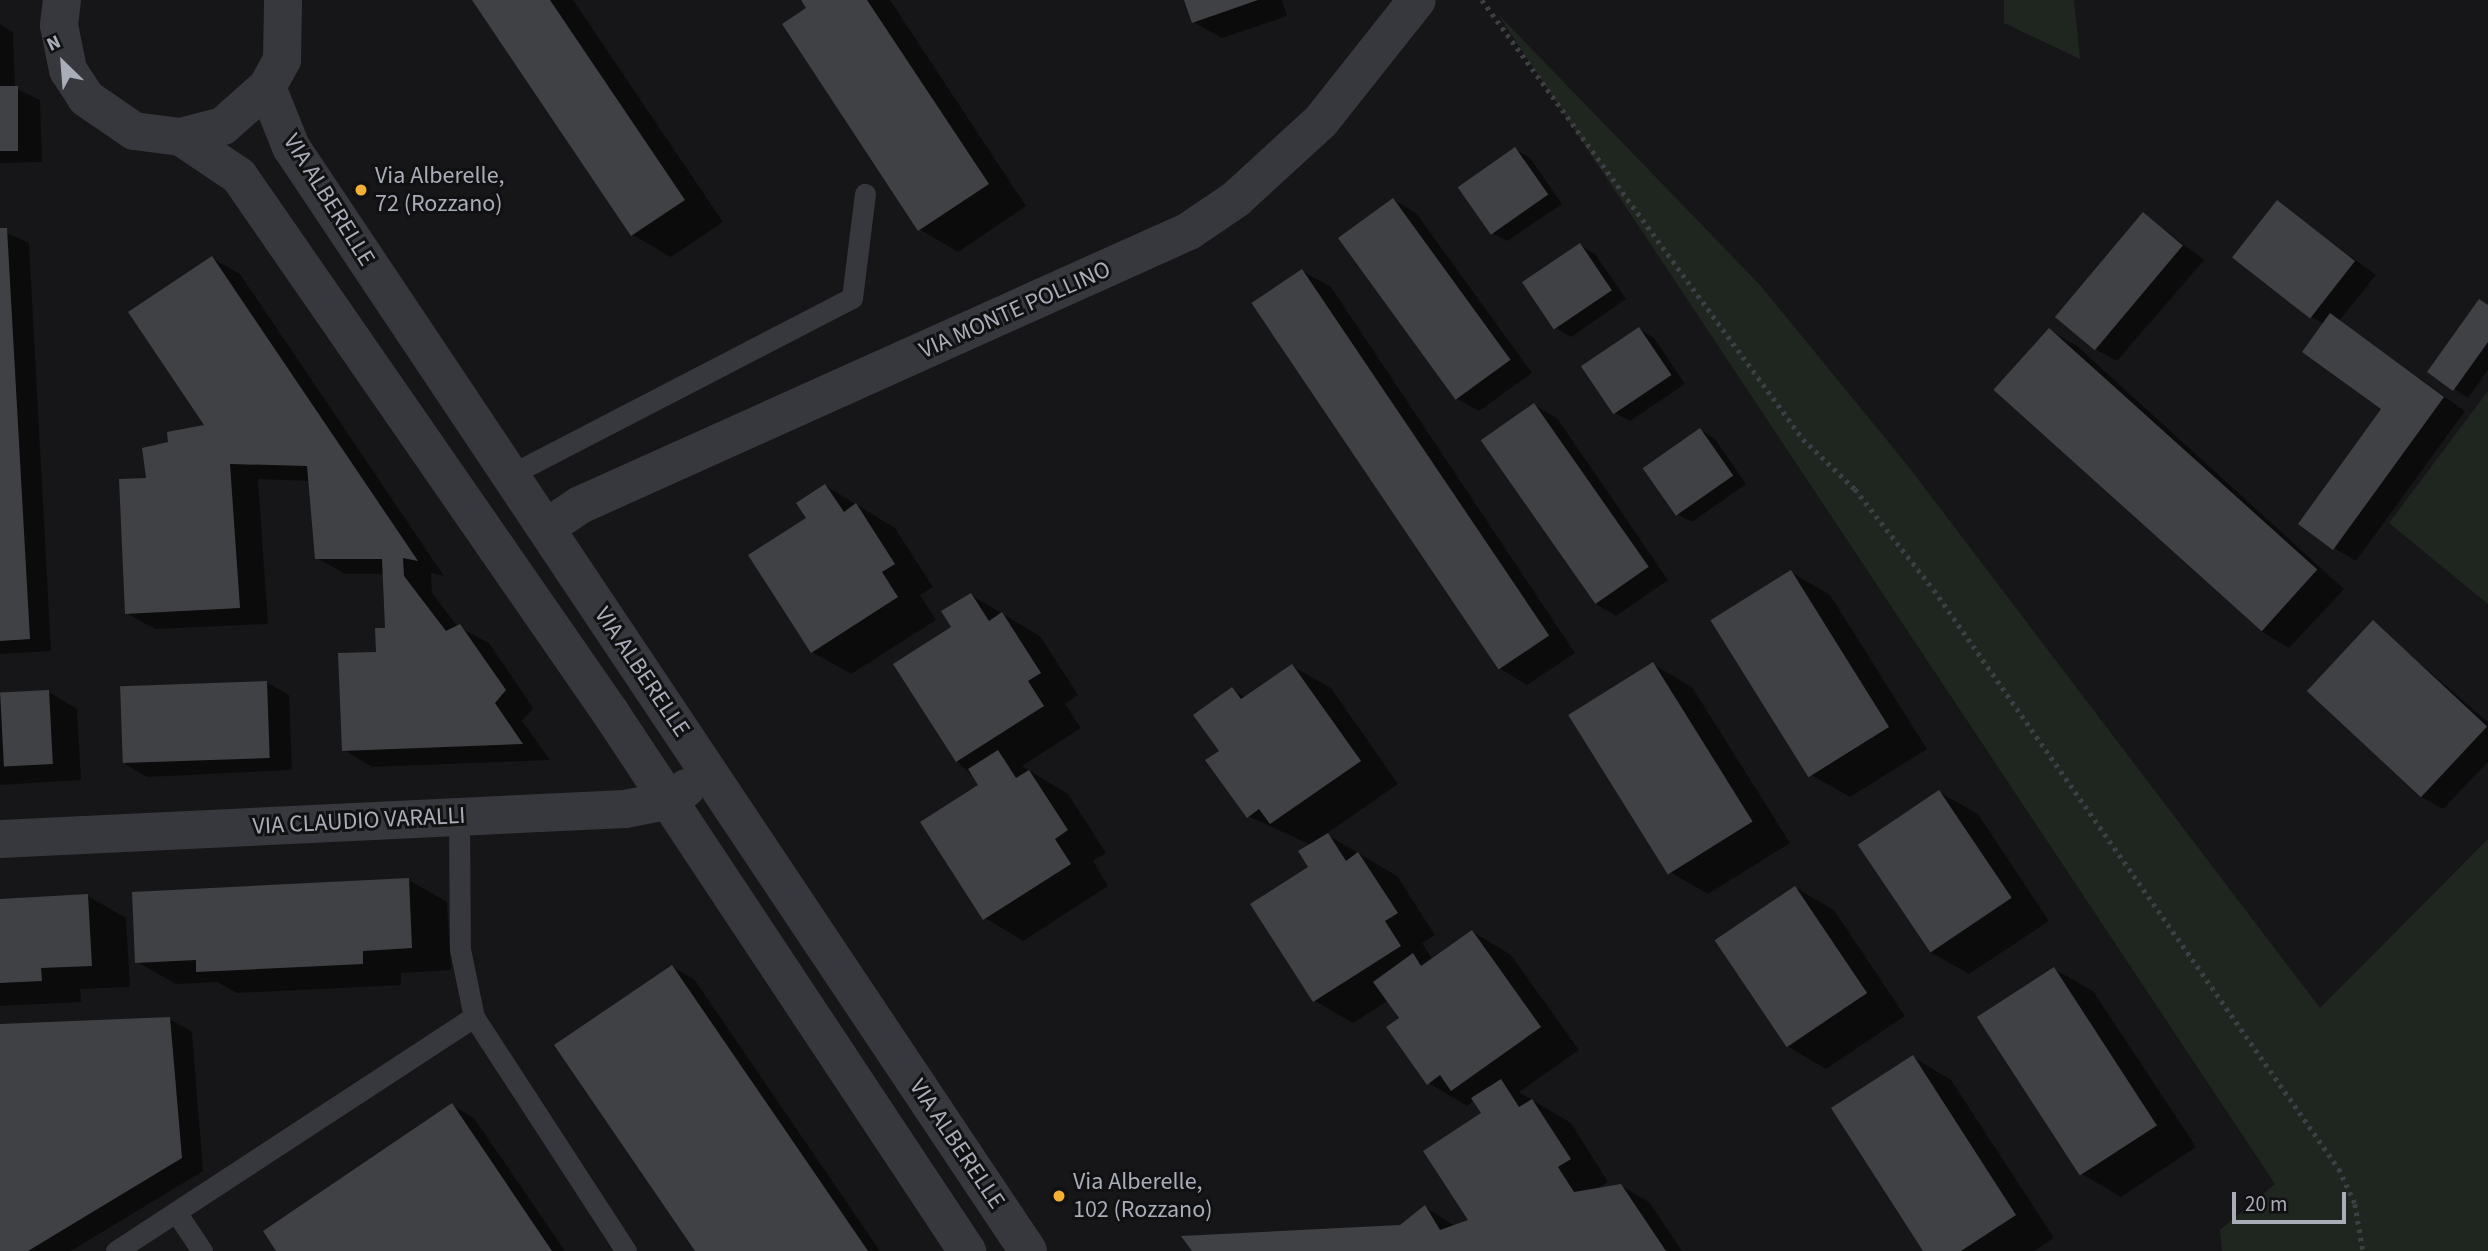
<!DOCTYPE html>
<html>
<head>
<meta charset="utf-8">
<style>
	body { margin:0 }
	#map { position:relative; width:2488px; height:1251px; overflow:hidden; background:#161618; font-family:"Source Sans 3",sans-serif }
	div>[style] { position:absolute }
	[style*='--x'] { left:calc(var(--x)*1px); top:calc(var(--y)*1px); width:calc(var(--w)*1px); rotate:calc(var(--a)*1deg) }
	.green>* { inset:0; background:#1e261f }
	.shadow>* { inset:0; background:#0007 }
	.building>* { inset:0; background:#404145; transform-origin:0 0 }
	.path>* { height:4.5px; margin-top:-2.25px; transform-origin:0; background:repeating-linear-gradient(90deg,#3d3f44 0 3.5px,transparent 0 8.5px) }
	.lane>* { height:21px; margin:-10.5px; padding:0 10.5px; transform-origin:10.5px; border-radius:10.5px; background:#37383d }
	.street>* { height:38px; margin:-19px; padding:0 19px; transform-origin:19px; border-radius:19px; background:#37383d }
	.dots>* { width:19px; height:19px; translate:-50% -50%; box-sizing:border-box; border:4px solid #111113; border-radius:50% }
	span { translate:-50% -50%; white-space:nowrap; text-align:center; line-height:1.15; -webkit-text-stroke:6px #111113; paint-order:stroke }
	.poi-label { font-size:24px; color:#a8adb8 }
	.left { translate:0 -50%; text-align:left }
	.street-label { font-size:24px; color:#a8adb8 }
	.north { position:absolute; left:28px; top:28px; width:70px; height:70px; -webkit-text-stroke:5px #111113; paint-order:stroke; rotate:335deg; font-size:19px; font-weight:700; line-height:28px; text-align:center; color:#a8adb8 }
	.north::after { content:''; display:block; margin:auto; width:24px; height:32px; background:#a8adb8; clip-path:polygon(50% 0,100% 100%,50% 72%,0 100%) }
	.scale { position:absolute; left:2232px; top:1192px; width:114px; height:32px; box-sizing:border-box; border:4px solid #a8adb8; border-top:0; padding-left:9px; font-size:21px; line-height:24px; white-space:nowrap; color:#a8adb8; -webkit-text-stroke:5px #111113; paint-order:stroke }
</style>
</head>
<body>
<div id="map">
	<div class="green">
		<div style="clip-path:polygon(2004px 0,2074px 0,2080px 59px,2004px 23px)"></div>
		<div style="clip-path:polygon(1497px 13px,1760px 285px,1908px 466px,2320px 1008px,2488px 839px,2488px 1251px,2222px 1251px,2220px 1230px,2275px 1184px)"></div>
		<div style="clip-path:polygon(2488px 391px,2488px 604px,2389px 523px)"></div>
	</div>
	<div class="shadow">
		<div style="clip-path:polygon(474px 0,573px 0,723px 222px,671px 257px,633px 235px)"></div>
		<div style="clip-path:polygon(803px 0,890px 0,1026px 206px,958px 252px,919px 229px)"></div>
		<div style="clip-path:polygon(1186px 0,1282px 0,1287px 16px,1222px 38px,1193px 22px)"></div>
		<div style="clip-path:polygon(0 24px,13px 32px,15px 88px,40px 100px,42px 162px,0 163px)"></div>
		<div style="clip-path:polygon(1516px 150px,1530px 158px,1562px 204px,1507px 241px,1492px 233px)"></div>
		<div style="clip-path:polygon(1394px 200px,1416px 213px,1532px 373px,1479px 411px,1457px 399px)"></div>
		<div style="clip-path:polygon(2277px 202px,2376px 275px,2339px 321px,2465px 411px,2356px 561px,2334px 548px,2384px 409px,2324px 324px,2311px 317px)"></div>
		<div style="clip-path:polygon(2144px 214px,2204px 260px,2117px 361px,2095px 349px)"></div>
		<div style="clip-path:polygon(0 230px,29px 243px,51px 651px,0 654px)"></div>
		<div style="clip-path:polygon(1580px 245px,1595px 254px,1626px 299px,1571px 337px,1556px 328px)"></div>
		<div style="clip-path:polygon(212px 258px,240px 274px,444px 576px,431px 573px,432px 593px,458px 627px,489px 643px,533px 708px,522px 721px,550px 760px,372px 767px,344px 750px,387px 629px,385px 574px,345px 574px,317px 558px,310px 481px,258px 479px,268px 624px,155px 629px,126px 613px,148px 480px,170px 443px,207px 426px)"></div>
		<div style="clip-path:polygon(1302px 271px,1331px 287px,1575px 653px,1527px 685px,1499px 668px,1254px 303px)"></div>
		<div style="clip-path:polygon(2488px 306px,2488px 370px,2468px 398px,2454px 389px)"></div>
		<div style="clip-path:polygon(1639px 329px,1654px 338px,1685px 384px,1630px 421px,1615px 413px)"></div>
		<div style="clip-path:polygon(2049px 330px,2077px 346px,2344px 589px,2289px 648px,2261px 631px)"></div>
		<div style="clip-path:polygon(1534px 405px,1557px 418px,1668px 580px,1616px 616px,1594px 603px)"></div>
		<div style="clip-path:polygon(1700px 430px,1715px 439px,1746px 484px,1692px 522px,1677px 514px)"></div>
		<div style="clip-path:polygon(826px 486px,895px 528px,933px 587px,920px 595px,936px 620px,851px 674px,812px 652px)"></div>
		<div style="clip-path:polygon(1791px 572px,1830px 595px,1927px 749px,1850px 797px,1811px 775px,1714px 621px)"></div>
		<div style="clip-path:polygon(971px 595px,1040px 636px,1078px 695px,1065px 704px,1081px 728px,1022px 766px,1068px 794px,1106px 853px,1093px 861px,1108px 886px,1023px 941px,985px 918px,981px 785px,957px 761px,953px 628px)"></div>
		<div style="clip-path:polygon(2373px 623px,2488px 722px,2488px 762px,2443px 809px,2421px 797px)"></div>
		<div style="clip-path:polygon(1654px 665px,1692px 687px,1790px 843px,1708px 894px,1670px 872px,1572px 716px)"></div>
		<div style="clip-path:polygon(1292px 666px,1331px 688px,1398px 784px,1326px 834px,1397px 876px,1435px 935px,1422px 943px,1433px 960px,1473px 932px,1511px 955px,1579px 1050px,1519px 1092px,1571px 1123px,1608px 1182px,1596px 1190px,1620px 1185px,1649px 1202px,1682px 1251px,1194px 1251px,1401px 1227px,1425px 1207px,1455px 1226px,1474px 1225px,1484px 1114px,1473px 1101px,1467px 1106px,1429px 1083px,1389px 1000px,1353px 1023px,1315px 1001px,1311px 845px,1248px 816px,1221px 752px,1232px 690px,1246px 698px)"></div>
		<div style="clip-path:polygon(266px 682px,289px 695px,292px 770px,147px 777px,125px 764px)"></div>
		<div style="clip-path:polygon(49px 692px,77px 709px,81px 780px,0 785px,0 695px)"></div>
		<div style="clip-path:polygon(1939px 792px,1978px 814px,2049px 921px,1969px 974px,1930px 952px)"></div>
		<div style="clip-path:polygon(409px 880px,447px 902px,451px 970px,401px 973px,401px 985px,237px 993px,217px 982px,176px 984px,137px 962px)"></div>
		<div style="clip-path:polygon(1796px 888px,1834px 910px,1905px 1016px,1826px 1069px,1787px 1046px)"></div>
		<div style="clip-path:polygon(88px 896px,126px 918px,130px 987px,80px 989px,81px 1002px,0 1006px,0 901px)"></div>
		<div style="clip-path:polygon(672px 967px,694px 979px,880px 1251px,697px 1251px)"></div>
		<div style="clip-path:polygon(2054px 969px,2093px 991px,2196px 1147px,2121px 1197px,2082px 1174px)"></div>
		<div style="clip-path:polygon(170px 1019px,192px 1032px,203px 1171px,71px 1251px,0 1251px,0 1025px)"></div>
		<div style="clip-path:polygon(1913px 1057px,1951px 1080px,2054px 1238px,2034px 1251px,1925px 1251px)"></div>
		<div style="clip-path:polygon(452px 1105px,474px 1118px,565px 1251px,278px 1251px)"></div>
	</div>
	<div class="building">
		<div style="clip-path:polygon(472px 0,550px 0,685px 200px,631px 236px)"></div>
		<div style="clip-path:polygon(801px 0,867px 0,989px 184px,918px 231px,782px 24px,806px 8px)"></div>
		<div style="clip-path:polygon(1184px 0,1258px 0,1192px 23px)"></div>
		<div style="left:0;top:86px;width:18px;height:65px"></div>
		<div style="left:1515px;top:147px;width:58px;height:70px;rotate:55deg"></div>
		<div style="left:1393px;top:198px;width:200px;height:68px;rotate:54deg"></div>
		<div style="left:2277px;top:200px;width:99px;height:73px;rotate:38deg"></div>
		<div style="left:2143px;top:212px;width:52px;height:137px;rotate:40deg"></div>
		<div style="clip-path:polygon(0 228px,7px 228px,30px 639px,0 641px)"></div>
		<div style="left:1580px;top:243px;width:57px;height:70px;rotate:56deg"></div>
		<div style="clip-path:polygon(212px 256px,418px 561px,403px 558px,404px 576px,446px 631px,460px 624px,506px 690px,495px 703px,523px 744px,342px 751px,338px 653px,376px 652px,375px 628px,385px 628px,382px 559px,315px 559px,307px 466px,230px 464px,240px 608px,125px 614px,119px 479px,146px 478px,142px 448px,168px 442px,167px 432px,204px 425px,128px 312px)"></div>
		<div style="left:1302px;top:269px;width:442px;height:61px;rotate:56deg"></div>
		<div style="clip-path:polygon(2479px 299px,2488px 305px,2488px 342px,2453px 391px,2427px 372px)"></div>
		<div style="clip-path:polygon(2330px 313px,2444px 397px,2333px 550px,2298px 524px,2381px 409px,2302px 352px)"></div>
		<div style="left:1639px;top:327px;width:58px;height:70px;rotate:56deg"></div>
		<div style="left:2049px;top:328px;width:361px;height:83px;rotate:42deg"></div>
		<div style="left:1534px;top:403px;width:200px;height:65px;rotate:55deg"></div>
		<div style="left:1700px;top:428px;width:58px;height:70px;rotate:55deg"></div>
		<div style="clip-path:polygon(825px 484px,844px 512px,856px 503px,895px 564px,882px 572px,898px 597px,811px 653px,748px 555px,806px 518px,796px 503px)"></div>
		<div style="left:1791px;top:570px;width:185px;height:95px;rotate:58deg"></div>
		<div style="clip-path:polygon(971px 593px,989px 621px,1002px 612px,1041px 673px,1028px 681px,1044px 706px,956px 762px,893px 664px,951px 627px,941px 611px)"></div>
		<div style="left:2373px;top:620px;width:156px;height:97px;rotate:43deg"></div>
		<div style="left:1653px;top:662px;width:188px;height:100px;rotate:58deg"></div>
		<div style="clip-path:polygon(1292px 664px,1361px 761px,1270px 824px,1259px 809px,1247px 818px,1205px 760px,1219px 751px,1193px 715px,1232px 687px,1241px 699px)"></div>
		<div style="left:267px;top:681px;width:77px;height:147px;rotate:88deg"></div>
		<div style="left:49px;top:690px;width:74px;height:49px;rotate:87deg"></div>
		<div style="clip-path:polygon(998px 750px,1016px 778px,1029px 770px,1068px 830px,1055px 839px,1071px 864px,983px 920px,920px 822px,978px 785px,968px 769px)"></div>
		<div style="left:1939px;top:790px;width:130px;height:98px;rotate:56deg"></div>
		<div style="clip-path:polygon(1328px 833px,1346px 861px,1358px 852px,1398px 913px,1385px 921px,1401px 946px,1313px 1002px,1250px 904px,1308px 867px,1298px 851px)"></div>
		<div style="clip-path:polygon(409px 878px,412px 948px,363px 951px,363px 964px,196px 972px,196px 960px,135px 963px,132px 892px)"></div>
		<div style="left:1795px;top:886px;width:129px;height:97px;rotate:56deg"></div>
		<div style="clip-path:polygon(88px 894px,92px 966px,41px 968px,42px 981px,0 983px,0 899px)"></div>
		<div style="clip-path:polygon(1472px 930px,1541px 1027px,1451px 1091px,1440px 1075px,1427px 1085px,1386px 1027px,1399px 1018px,1373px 982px,1413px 953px,1421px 966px)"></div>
		<div style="clip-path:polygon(672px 965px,868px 1251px,695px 1251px,554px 1045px)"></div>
		<div style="left:2054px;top:967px;width:189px;height:92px;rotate:57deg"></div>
		<div style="clip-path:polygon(170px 1017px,182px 1158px,28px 1251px,0 1251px,0 1024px)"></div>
		<div style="clip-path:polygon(1913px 1055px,2016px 1215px,1961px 1251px,1923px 1251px,1831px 1108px)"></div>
		<div style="clip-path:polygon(1501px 1079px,1519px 1107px,1532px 1099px,1571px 1159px,1558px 1167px,1574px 1192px,1621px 1184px,1666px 1251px,1192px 1251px,1181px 1236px,1400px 1225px,1425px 1205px,1440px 1230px,1468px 1220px,1423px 1151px,1481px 1113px,1471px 1098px)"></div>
		<div style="clip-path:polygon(452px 1103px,552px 1251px,276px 1251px,263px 1231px)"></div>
	</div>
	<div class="path">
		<div style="--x:1482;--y:0;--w:544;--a:53.83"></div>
		<div style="--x:1803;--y:439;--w:72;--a:43.9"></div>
		<div style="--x:1855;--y:489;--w:128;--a:52"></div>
		<div style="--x:1934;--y:590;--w:707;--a:55.03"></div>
		<div style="--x:2339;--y:1169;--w:38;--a:65"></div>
		<div style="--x:2355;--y:1204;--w:48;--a:80.3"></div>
	</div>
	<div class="lane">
		<div style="--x:510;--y:475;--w:385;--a:-27.4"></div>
		<div style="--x:852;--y:298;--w:105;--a:-82.9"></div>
		<div style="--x:459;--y:817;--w:132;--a:89.6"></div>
		<div style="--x:460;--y:949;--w:69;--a:78.4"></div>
		<div style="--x:474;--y:1017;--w:279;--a:57"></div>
		<div style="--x:176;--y:1212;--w:47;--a:56.3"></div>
		<div style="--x:116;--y:1251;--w:428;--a:-33.2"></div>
	</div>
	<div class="street">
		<div style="--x:62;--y:0;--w:25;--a:97"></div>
		<div style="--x:59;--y:25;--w:46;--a:78.7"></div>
		<div style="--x:68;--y:70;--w:33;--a:57"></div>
		<div style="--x:86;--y:98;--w:58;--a:34.5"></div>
		<div style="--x:134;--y:131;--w:47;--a:7.3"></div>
		<div style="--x:181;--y:137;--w:43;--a:-14.7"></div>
		<div style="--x:223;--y:126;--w:59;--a:-41.6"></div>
		<div style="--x:267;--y:87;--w:31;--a:-61"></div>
		<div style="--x:282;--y:60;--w:60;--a:-89"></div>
		<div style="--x:267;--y:87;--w:65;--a:68.2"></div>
		<div style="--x:291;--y:147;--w:1327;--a:56.27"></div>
		<div style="--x:181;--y:137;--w:70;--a:33.9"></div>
		<div style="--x:239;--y:176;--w:652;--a:55.31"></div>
		<div style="--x:610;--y:712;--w:647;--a:56.48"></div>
		<div style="--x:546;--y:528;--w:41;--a:-34.1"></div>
		<div style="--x:580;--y:505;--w:668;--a:-24.22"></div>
		<div style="--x:1189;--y:231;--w:57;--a:-34.2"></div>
		<div style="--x:1236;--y:199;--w:115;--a:-42.5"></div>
		<div style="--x:1321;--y:121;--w:154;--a:-51.6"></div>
		<div style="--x:0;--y:839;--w:626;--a:-2.75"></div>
		<div style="--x:625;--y:809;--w:43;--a:-10.8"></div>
		<div style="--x:667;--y:801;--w:23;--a:-34"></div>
	</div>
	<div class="dots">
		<div style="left:361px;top:190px;background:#f2b134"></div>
		<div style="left:1059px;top:1196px;background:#f2b134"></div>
	</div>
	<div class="poi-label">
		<span class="left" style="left:375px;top:190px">Via Alberelle,<br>72 (Rozzano)</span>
		<span class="left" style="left:1073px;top:1196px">Via Alberelle,<br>102 (Rozzano)</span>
	</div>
	<div class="street-label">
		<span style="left:329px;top:200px;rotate:58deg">VIA ALBERELLE</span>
		<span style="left:1015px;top:310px;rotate:-24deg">VIA MONTE POLLINO</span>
		<span style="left:642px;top:672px;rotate:56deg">VIA ALBERELLE</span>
		<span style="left:359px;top:821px;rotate:-3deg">VIA CLAUDIO VARALLI</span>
		<span style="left:957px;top:1144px;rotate:56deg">VIA ALBERELLE</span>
	</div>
	<div class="north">N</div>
	<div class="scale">20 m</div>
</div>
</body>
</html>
